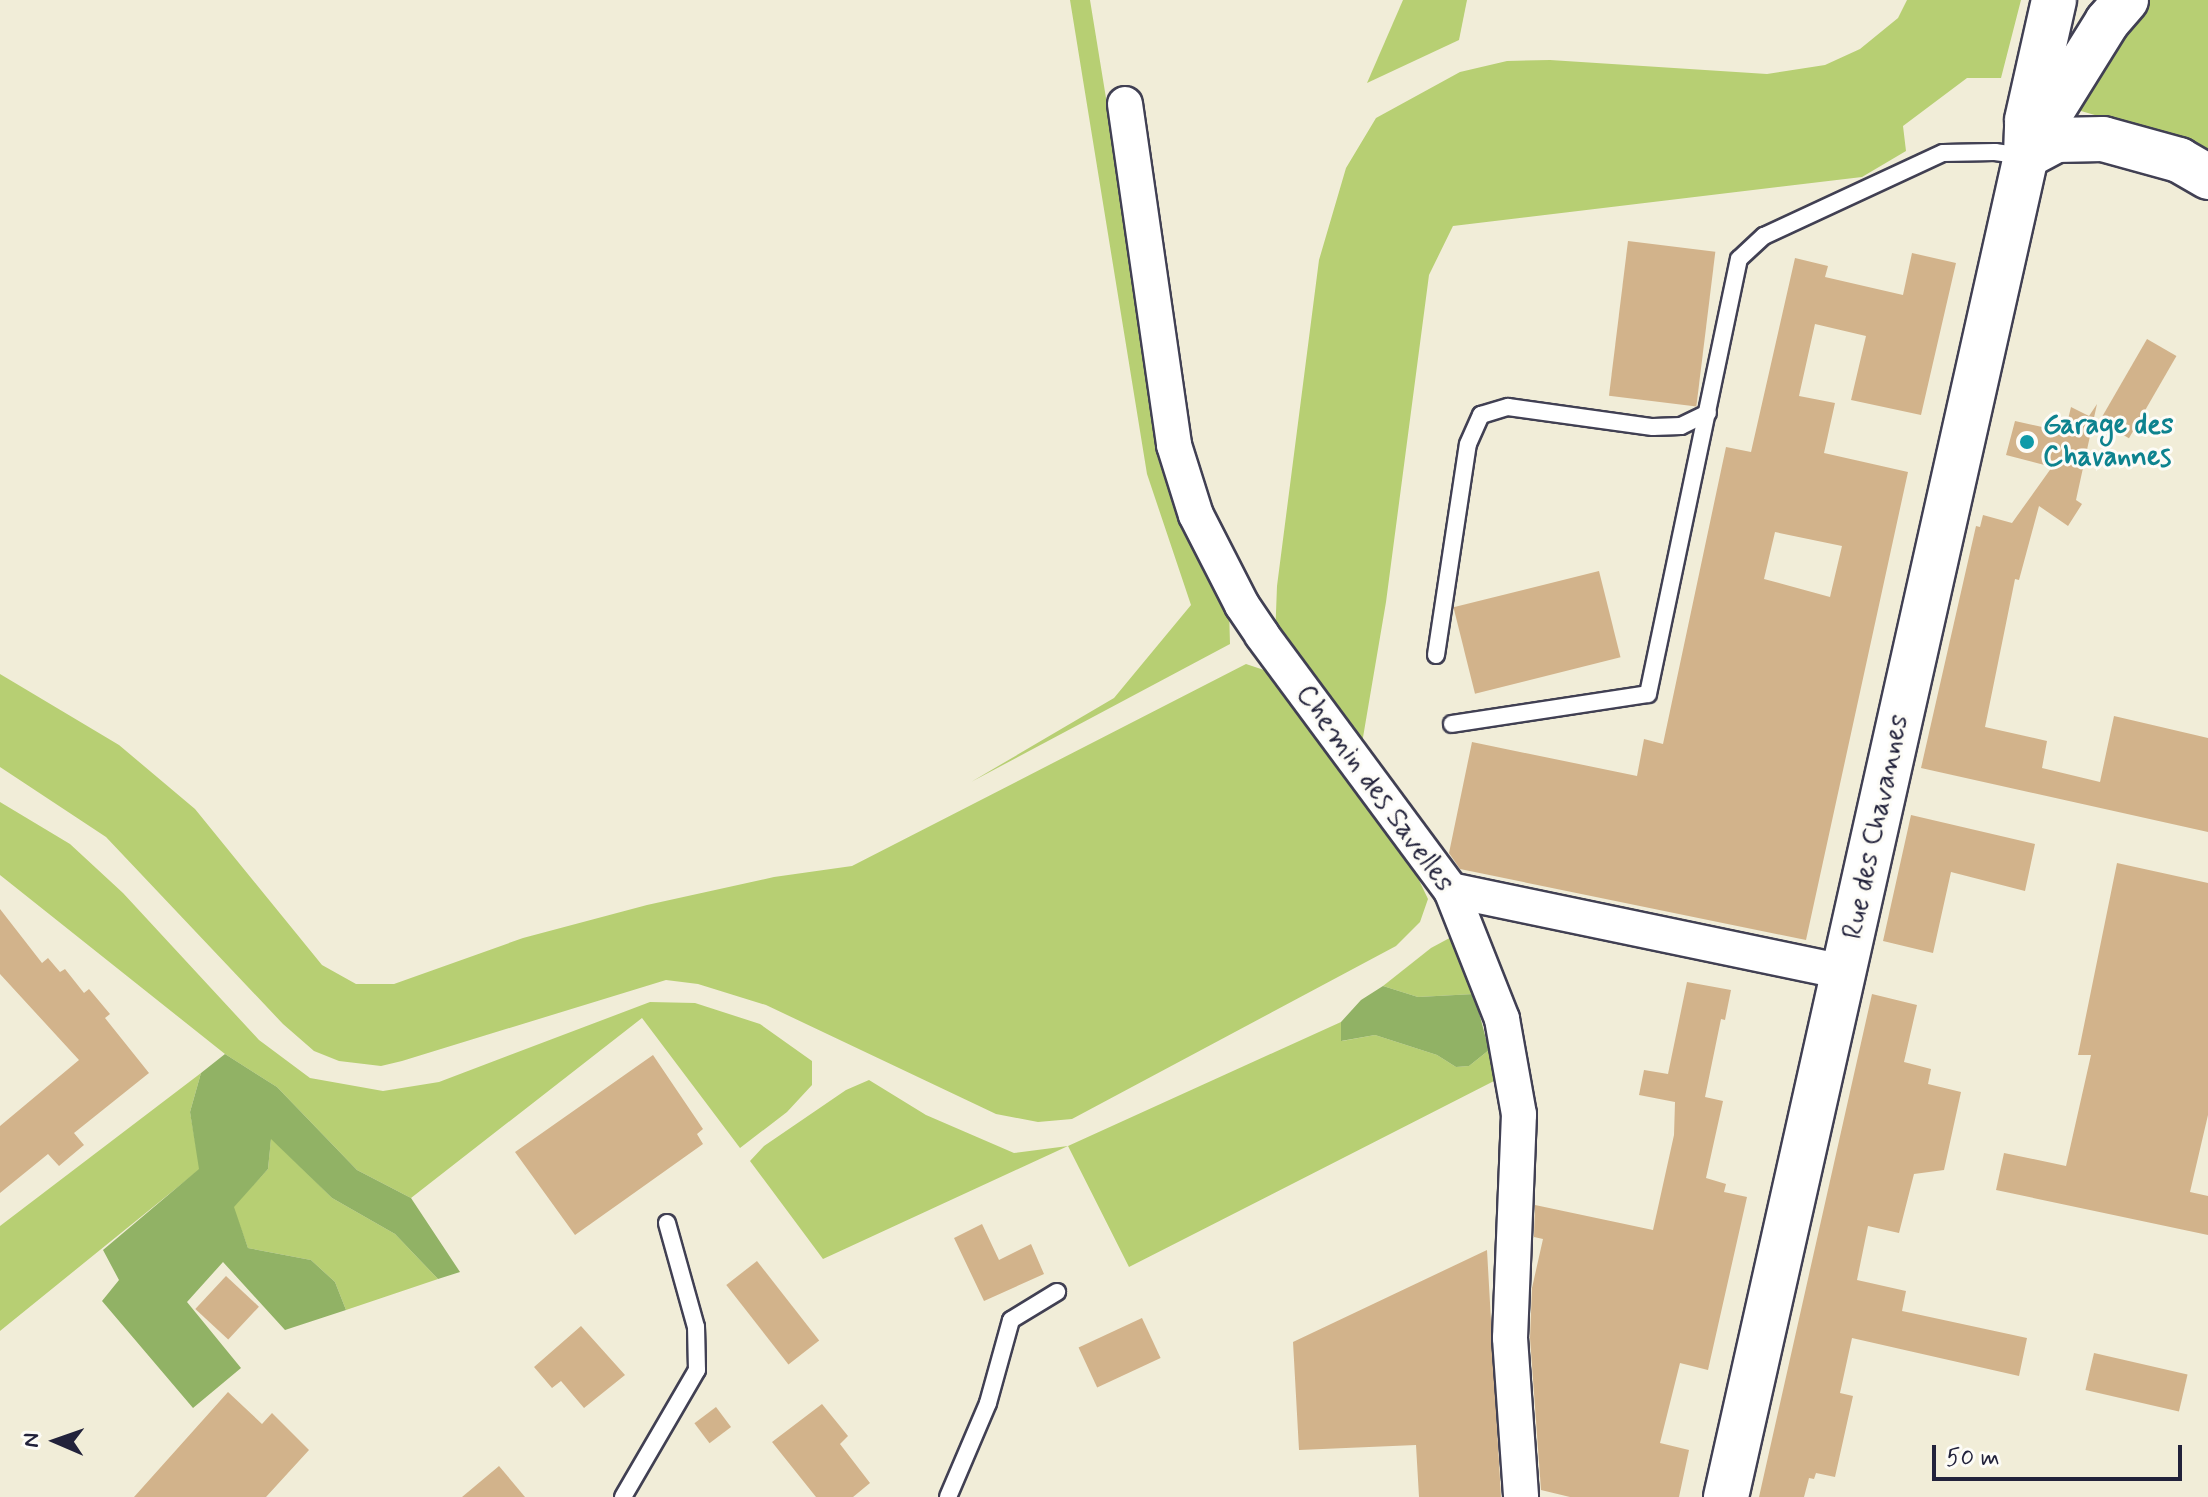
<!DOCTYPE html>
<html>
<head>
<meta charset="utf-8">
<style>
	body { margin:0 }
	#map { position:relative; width:2208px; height:1497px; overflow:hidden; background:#f1edd8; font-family:Mynerve,sans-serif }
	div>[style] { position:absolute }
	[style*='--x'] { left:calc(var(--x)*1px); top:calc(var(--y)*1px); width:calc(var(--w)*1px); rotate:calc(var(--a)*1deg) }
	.green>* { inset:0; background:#b7cf73 }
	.forest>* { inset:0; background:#91b265 }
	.building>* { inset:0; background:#d2b38b; transform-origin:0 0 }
	.roads { filter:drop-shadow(2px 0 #414053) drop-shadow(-2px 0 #414053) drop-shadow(0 2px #414053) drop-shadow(0 -2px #414053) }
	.lane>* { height:16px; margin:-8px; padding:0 8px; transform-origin:8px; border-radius:8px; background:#fff }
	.street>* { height:34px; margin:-17px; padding:0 17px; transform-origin:17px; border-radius:17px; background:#fff }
	.secondary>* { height:44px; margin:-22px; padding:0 22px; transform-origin:22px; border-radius:22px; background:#fff }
	.dots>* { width:22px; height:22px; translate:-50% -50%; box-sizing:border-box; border:4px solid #fdfcf7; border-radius:50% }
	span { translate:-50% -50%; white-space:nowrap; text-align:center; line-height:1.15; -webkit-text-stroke:6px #fdfcf7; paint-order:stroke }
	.culture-label { font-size:28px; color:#0d838f; font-weight:700 }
	.left { translate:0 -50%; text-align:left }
	.street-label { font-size:28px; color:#22223b }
	.north { position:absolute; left:16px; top:1401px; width:80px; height:80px; -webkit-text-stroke:6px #fdfcf7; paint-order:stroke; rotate:272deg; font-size:22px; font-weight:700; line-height:32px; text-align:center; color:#22223b }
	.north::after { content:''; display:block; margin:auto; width:28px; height:36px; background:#22223b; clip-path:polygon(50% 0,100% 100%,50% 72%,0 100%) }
	.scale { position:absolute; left:1932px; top:1445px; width:250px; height:36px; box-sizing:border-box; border:4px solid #22223b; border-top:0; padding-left:10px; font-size:24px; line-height:28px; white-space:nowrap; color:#22223b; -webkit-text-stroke:6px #fdfcf7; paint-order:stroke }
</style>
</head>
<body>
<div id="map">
	<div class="green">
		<div style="clip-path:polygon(1070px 0,1090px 0,1169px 484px,1215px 590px,1229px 608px,1230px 644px,971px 782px,1114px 698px,1191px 605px,1147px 474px)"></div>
		<div style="clip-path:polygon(1403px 0,1467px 0,1459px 40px,1367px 83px)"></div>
		<div style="clip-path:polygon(1907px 0,2021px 0,2001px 78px,1967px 78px,1903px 126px,1906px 151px,1862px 177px,1453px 226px,1429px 275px,1386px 602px,1360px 755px,1275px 639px,1277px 586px,1319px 260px,1346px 168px,1376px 118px,1460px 72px,1507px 61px,1550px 60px,1767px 74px,1825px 65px,1860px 49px,1898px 18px)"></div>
		<div style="clip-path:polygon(2143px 0,2208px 0,2208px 157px,2150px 131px,2081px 111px,2079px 86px)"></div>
		<div style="clip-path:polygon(1246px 664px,1267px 671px,1417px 876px,1428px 899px,1420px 922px,1396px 946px,1072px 1119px,1038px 1122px,996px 1114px,766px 1005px,698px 984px,666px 980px,402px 1061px,381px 1066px,339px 1061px,314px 1051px,283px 1024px,106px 837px,0 767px,0 674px,119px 745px,195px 809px,322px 965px,356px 984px,394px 984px,523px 938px,647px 905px,774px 877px,852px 866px)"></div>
		<div style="clip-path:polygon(0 802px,70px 844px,123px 893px,259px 1040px,310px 1078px,383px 1091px,439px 1082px,650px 1002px,695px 1003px,760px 1024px,812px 1061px,812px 1085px,787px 1112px,740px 1148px,642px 1018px,411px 1198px,357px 1170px,277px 1087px,225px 1054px,0 875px)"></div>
		<div style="clip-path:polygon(1457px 934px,1474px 994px,1418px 997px,1383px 986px,1431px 948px)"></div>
		<div style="clip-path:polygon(1341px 1022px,1342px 1041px,1375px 1035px,1437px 1055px,1456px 1067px,1469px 1066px,1489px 1050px,1494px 1081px,1129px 1267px,1068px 1146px,823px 1259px,750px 1161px,764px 1146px,846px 1090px,869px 1080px,926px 1115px,1014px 1153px,1068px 1146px)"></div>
		<div style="clip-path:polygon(201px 1073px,190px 1112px,200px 1169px,0 1331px,0 1226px)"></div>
		<div style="clip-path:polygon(271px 1138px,332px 1198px,395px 1234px,438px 1279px,346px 1310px,335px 1282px,311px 1260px,248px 1248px,233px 1207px,268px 1169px)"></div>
	</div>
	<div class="forest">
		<div style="clip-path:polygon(1383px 986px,1418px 997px,1474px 994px,1489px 1050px,1469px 1066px,1456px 1067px,1437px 1055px,1375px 1035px,1341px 1041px,1341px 1022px,1361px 1000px)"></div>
		<div style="clip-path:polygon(225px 1054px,277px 1087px,357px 1170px,411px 1198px,460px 1272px,438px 1279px,395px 1234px,332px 1198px,271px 1139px,268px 1169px,234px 1207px,248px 1248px,311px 1260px,335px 1282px,346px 1310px,285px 1330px,223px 1262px,187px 1302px,241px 1368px,193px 1408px,102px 1301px,119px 1280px,103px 1250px,199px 1169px,190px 1112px,201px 1073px)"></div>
	</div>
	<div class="building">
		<div style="left:1628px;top:241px;width:88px;height:156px;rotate:7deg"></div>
		<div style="clip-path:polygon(evenodd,1912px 253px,1956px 263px,1921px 415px,1851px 400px,1866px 336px,1815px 324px,1799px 396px,1835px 403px,1824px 453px,1908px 472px,1806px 940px,1460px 869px,1449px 853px,1472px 742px,1637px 776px,1644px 739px,1663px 744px,1726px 447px,1751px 452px,1795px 258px,1828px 266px,1825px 277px,1903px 295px,1912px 253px,1775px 532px,1842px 546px,1830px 597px,1764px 579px,1775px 532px)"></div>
		<div style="left:2147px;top:339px;width:34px;height:95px;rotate:30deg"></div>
		<div style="clip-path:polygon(2097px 404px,2076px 500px,2082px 504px,2068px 526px,2039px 506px,2019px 580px,2015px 579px,1985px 727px,2047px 741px,2042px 768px,2100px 782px,2114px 716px,2208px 738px,2208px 832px,1921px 768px,1976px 526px,1980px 527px,1983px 515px,2012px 523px,2052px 467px,2006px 455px,2015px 421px,2065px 432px,2071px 407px,2089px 416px)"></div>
		<div style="left:1599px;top:571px;width:89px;height:150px;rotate:76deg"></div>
		<div style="clip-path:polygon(1911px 815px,2035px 844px,2025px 891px,1951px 872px,1933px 953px,1883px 941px)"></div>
		<div style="clip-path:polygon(2117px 863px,2208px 883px,2208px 1115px,2190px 1192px,2208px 1196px,2208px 1235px,1996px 1190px,2004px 1153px,2066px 1166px,2091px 1055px,2078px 1055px)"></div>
		<div style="clip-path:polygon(0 909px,42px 963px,48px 958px,60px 972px,65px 969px,84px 993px,89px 989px,110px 1014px,105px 1018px,149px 1073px,74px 1133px,84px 1145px,59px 1166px,48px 1154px,0 1193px,0 1126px,79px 1060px,0 974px)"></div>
		<div style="clip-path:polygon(1687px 982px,1731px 990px,1725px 1020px,1721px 1019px,1705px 1097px,1723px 1101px,1706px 1178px,1726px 1184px,1724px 1192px,1747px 1197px,1708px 1370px,1680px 1363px,1660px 1443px,1689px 1450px,1679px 1497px,1570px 1497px,1541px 1490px,1530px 1338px,1532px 1288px,1543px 1239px,1534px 1237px,1535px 1205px,1653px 1230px,1674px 1135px,1675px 1102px,1639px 1095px,1644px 1070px,1668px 1074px)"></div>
		<div style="clip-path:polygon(1872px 994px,1917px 1005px,1904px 1062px,1931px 1069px,1928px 1084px,1961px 1092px,1944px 1170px,1914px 1174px,1899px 1233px,1868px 1226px,1857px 1280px,1906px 1291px,1902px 1311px,2027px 1338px,2019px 1376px,1852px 1338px,1840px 1393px,1853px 1396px,1835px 1477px,1816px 1473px,1814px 1479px,1809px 1478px,1804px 1497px,1759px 1497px)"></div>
		<div style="clip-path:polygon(653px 1055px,703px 1129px,697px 1134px,703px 1144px,575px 1235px,515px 1152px)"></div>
		<div style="clip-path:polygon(982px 1224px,999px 1260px,1031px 1244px,1044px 1274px,984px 1301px,954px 1238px)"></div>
		<div style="clip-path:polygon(1487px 1250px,1501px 1497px,1419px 1497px,1416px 1445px,1299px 1450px,1293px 1342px)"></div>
		<div style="left:757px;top:1261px;width:101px;height:39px;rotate:52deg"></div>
		<div style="left:226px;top:1276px;width:45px;height:45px;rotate:43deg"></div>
		<div style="left:1142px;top:1318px;width:44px;height:70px;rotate:65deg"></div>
		<div style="clip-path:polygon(581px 1326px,625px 1375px,584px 1408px,561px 1381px,552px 1388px,534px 1367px)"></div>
		<div style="left:2094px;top:1353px;width:96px;height:38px;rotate:13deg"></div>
		<div style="clip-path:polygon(228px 1392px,262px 1424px,272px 1413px,309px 1450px,266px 1497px,134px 1497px)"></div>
		<div style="clip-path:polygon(822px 1404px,848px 1436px,840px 1444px,870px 1483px,853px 1497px,816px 1497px,772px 1442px)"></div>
		<div style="left:716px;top:1407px;width:25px;height:27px;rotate:53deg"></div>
		<div style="clip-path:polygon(499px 1466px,525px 1497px,462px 1497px)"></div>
	</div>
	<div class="roads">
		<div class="lane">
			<div style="--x:1436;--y:655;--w:213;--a:-81.4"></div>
			<div style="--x:1468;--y:444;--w:32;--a:-66"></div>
			<div style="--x:1481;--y:415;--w:28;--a:-17"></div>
			<div style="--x:1508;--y:407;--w:146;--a:7.9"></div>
			<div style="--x:1653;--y:427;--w:28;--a:-2"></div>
			<div style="--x:1681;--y:426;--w:30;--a:-26"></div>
			<div style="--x:1452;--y:724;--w:198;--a:-8.7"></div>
			<div style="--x:1648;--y:694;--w:444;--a:-78.2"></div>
			<div style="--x:1739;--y:259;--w:34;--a:-43"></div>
			<div style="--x:1764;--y:236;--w:197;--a:-24.9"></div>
			<div style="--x:1943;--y:153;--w:52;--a:-1.1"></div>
			<div style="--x:1995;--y:152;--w:28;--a:8"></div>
			<div style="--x:623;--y:1497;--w:147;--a:-59.8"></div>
			<div style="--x:697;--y:1370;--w:43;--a:-91.3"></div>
			<div style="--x:696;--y:1327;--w:108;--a:-105.6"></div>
			<div style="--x:948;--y:1497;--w:102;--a:-66.9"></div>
			<div style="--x:988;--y:1403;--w:86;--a:-74.5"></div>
			<div style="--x:1011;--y:1320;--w:54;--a:-31.3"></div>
		</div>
		<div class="street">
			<div style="--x:1125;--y:104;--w:345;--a:81.8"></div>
			<div style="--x:1174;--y:445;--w:73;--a:72.6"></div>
			<div style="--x:1196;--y:515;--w:101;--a:62.9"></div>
			<div style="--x:1242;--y:605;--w:36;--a:56"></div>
			<div style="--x:1262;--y:635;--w:317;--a:53.5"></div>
			<div style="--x:1451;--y:890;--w:139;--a:68.4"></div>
			<div style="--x:1502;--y:1019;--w:97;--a:79.9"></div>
			<div style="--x:1519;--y:1114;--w:224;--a:92.3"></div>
			<div style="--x:1510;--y:1338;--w:159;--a:86"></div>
			<div style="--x:1451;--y:890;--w:402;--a:11.8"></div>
		</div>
		<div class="secondary">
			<div style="--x:2038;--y:133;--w:131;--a:-58.1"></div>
			<div style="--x:2107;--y:22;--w:29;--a:-49"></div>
			<div style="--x:2026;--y:156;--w:34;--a:-28"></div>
			<div style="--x:2056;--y:140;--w:47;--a:-1.2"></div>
			<div style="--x:2103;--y:139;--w:79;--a:15.4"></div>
			<div style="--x:2179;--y:160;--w:34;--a:30"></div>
			<div style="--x:1726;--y:1497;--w:1374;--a:-77.39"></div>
			<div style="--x:2026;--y:156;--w:36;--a:-88"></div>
			<div style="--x:2027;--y:120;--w:123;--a:-77.3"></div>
		</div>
	</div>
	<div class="dots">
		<div style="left:2027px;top:442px;background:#0f9aa8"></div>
	</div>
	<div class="culture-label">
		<span class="left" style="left:2043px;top:442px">Garage des<br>Chavannes</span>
	</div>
	<div class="street-label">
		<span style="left:1374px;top:789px;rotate:54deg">Chemin des Savelles</span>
		<span style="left:1877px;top:827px;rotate:-78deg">Rue des Chavannes</span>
	</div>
	<div class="north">N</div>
	<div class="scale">50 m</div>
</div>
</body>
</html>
